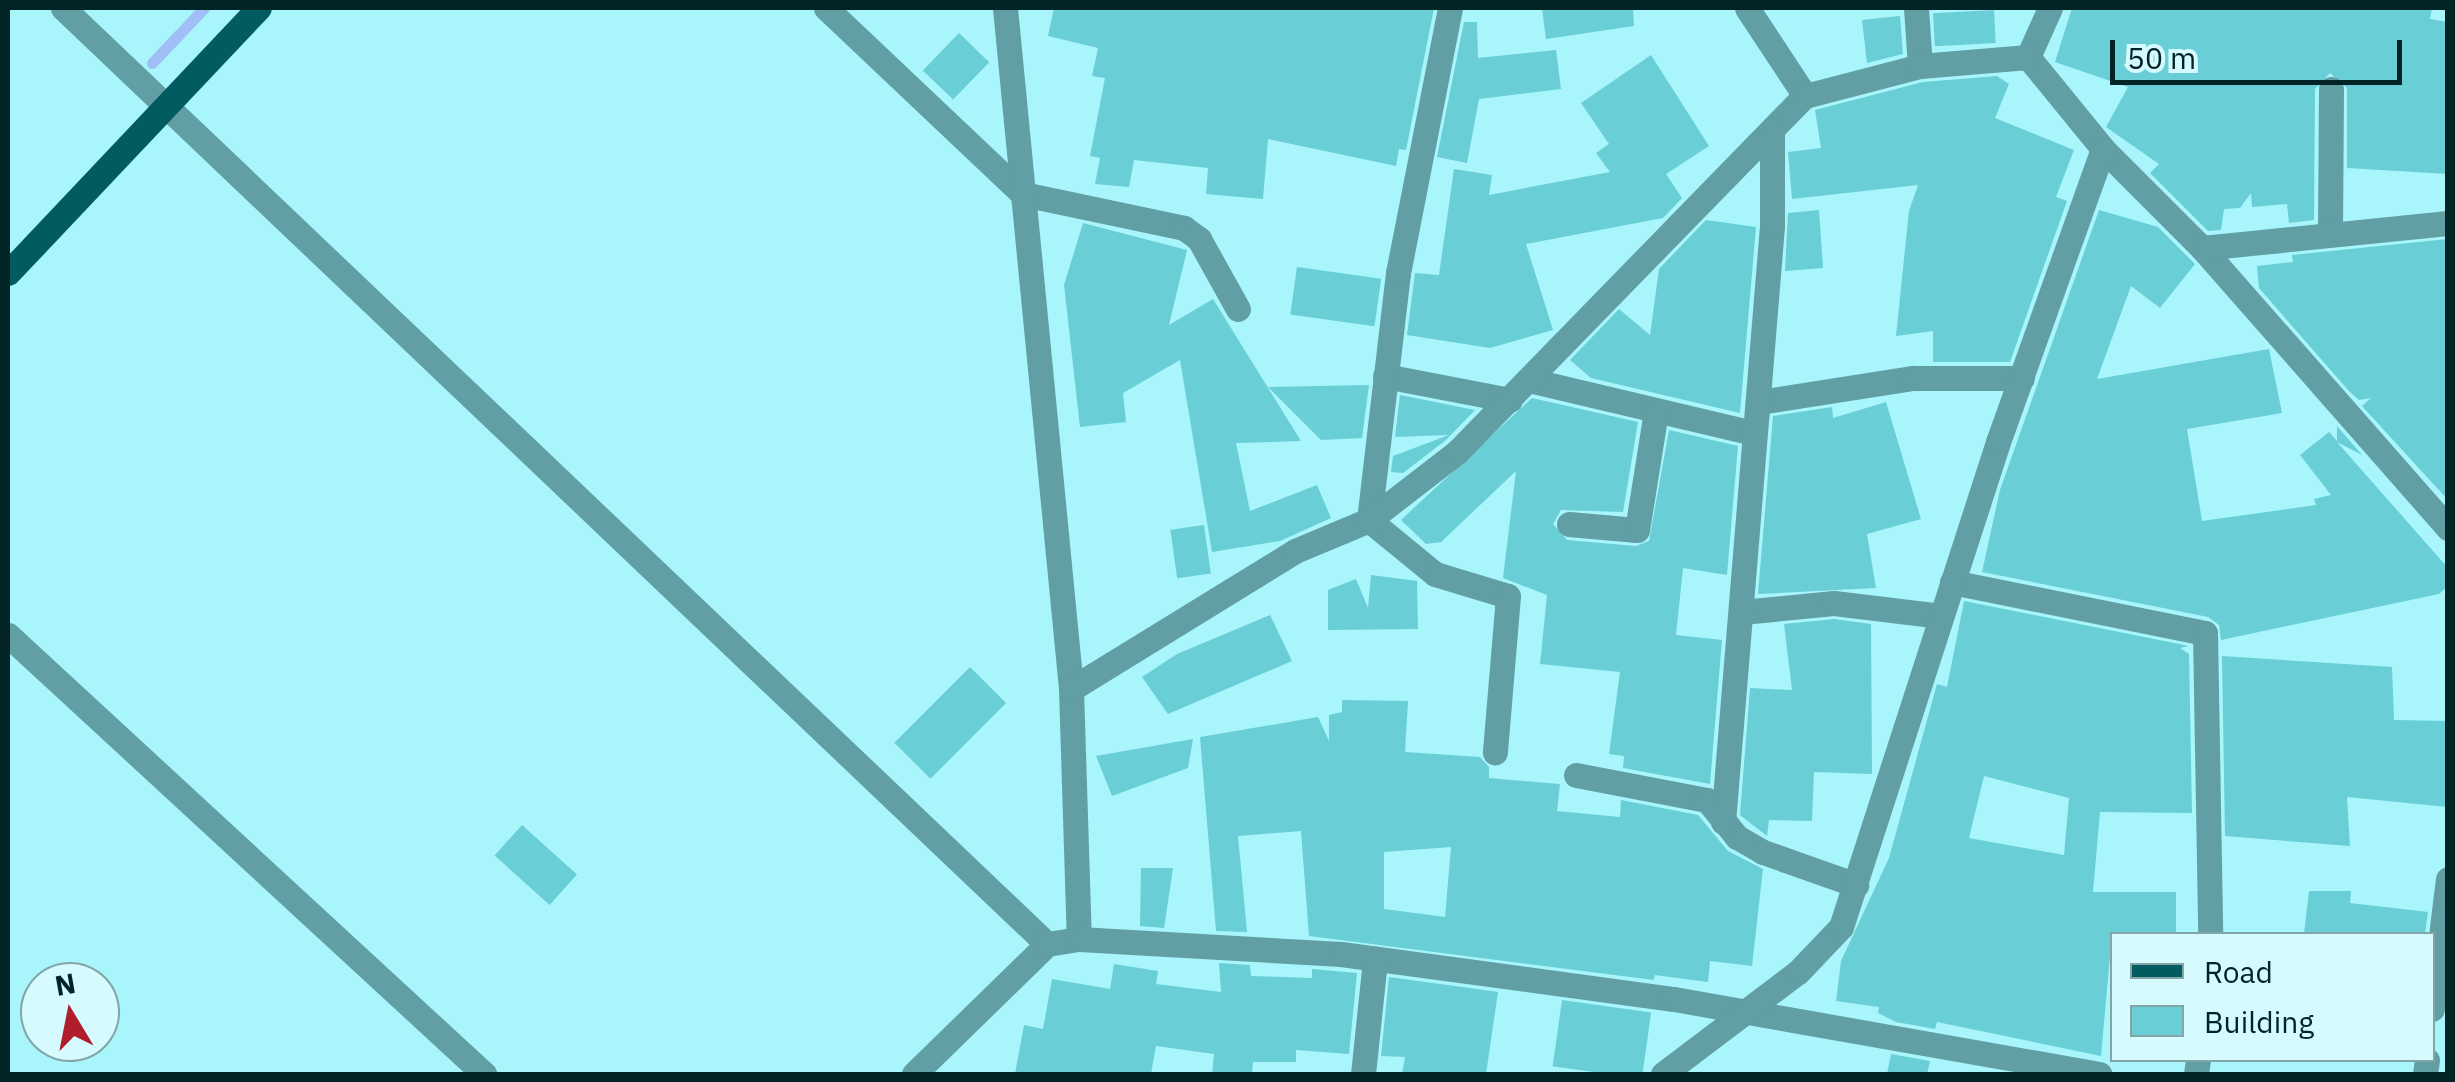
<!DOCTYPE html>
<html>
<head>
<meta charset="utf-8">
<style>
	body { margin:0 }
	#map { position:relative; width:2455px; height:1082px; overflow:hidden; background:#a8f5fc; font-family:"IBM Plex Sans",sans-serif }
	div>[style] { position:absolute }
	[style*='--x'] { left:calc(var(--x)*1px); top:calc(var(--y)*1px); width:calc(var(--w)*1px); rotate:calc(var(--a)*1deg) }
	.stream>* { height:11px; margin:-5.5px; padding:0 5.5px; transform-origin:5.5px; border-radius:5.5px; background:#a1bef6 }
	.building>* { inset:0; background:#69ced6; transform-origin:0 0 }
	.minor>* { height:25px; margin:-12.5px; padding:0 12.5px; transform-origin:12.5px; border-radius:12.5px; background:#619fa4 }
	.major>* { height:25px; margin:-12.5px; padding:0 12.5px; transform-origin:12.5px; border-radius:12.5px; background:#025b61 }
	span { translate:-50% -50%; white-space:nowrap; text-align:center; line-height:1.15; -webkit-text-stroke:10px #d6fbfe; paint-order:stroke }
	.frame { position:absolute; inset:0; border:10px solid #032427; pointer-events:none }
	.legend { position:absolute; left:2110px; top:932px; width:325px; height:130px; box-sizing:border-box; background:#d6fbfe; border:2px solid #82a5a8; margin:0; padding:12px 18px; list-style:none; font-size:30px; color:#032427 }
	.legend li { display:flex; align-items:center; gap:20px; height:50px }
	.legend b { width:50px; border:2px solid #82a5a8 }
	.north { position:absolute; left:20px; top:962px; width:100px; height:100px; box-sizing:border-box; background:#d6fbfe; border:2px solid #82a5a8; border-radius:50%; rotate:350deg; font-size:28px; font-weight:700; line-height:40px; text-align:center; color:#032427 }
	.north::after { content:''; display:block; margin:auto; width:35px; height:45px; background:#b01d2c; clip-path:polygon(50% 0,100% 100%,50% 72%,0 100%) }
	.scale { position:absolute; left:2110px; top:40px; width:292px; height:45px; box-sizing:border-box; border:5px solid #032427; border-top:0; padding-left:12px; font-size:30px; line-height:35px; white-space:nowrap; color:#032427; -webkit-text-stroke:8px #d6fbfe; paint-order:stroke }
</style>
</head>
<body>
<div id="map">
	<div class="stream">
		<div style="--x:152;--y:63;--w:76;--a:-46.6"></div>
	</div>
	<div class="building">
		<div style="clip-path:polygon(1054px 8px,1434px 8px,1406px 150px,1399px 149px,1396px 166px,1268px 139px,1263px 199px,1206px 194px,1208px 168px,1134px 160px,1129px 187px,1095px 184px,1100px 158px,1090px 156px,1105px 78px,1092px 76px,1098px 48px,1048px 36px)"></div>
		<div style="clip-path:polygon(1542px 8px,1633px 8px,1634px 26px,1546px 39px)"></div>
		<div style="clip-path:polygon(2072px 8px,2432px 8px,2430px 19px,2448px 22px,2448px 174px,2347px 168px,2347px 88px,2330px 73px,2315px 89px,2314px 220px,2289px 223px,2287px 204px,2252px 207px,2251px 193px,2240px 208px,2224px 209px,2221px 230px,2208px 231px,2150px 173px,2159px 164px,2106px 127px,2128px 87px,2055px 62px)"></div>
		<div style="left:1994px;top:10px;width:33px;height:61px;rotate:87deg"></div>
		<div style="clip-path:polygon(1900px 16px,1903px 54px,1867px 63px,1862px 20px)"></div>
		<div style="clip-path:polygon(1464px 22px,1477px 22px,1478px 58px,1556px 50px,1561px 89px,1479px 99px,1467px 163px,1437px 157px)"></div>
		<div style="left:959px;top:33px;width:42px;height:52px;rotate:44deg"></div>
		<div style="clip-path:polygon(1651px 55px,1709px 146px,1666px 174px,1682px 198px,1663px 218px,1526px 244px,1553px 330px,1490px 348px,1407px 335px,1415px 273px,1439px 275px,1454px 169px,1492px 175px,1489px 195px,1610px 172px,1596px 153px,1609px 144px,1581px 103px)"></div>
		<div style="clip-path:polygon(1997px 76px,2009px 84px,1995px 118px,2074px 150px,2056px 197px,2067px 201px,2010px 362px,1933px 362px,1933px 331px,1896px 336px,1909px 211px,1918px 185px,1792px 199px,1788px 152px,1821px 148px,1815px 110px,1923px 82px)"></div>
		<div style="clip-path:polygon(1819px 210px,1823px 268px,1785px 271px,1788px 213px)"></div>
		<div style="clip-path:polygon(2099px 210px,2158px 227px,2195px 264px,2160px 308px,2131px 286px,2097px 379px,2269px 349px,2282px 413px,2187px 429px,2202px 521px,2316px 505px,2314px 499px,2331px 495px,2300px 455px,2329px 432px,2337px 441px,2337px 426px,2362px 455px,2337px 442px,2448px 568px,2448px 586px,2439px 594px,2221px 640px,2219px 625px,2208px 617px,1982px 572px,2000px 490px)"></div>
		<div style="clip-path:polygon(1706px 220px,1756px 227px,1740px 413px,1591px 378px,1570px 360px,1619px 309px,1650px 335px,1659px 269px)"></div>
		<div style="clip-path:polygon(1083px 223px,1187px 250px,1169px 325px,1213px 299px,1301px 441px,1236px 443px,1250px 511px,1317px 485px,1331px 518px,1280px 541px,1212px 552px,1180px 360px,1123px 393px,1126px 422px,1080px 427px,1064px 285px)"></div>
		<div style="clip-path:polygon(2448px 239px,2448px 500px,2362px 406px,2371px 398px,2359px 400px,2349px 391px,2259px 288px,2257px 266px,2293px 262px,2292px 255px)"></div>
		<div style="left:1297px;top:267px;width:85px;height:48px;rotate:8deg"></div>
		<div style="clip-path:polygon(1369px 385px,1362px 438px,1321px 440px,1268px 387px)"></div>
		<div style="clip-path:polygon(1400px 395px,1475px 410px,1446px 440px,1403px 473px,1391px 472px,1393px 456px,1449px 435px,1395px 437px)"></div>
		<div style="clip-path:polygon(1532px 398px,1638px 422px,1623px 512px,1561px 510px,1553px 524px,1567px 540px,1636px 546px,1649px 541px,1669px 430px,1738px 446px,1727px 575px,1683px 568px,1676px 635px,1722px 640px,1710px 784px,1623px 768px,1624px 756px,1609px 754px,1620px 672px,1540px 664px,1547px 595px,1503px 578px,1516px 471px,1441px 542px,1426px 544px,1401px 520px)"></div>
		<div style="clip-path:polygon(1886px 402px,1921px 519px,1867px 534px,1876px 588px,1758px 594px,1773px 416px,1832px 407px,1833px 418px)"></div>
		<div style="left:1204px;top:525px;width:49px;height:34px;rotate:82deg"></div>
		<div style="clip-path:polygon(1371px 575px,1417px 581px,1418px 629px,1328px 630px,1328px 590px,1356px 579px,1368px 608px)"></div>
		<div style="clip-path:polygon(evenodd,1964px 601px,2189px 646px,2180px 648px,2189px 654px,2192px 813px,2100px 812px,2093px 892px,2176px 892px,2176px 934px,2112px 934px,2101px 1056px,1937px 1022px,1935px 1029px,1896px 1022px,1878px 1013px,1879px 1007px,1836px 1001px,1841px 961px,1889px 858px,1937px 684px,1947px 687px,1964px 601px,1984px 776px,2069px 798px,2064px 855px,1969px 838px,1984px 776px)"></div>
		<div style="clip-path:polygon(1270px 615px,1292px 661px,1168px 714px,1142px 677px,1177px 654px)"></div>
		<div style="clip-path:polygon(1834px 619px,1871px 624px,1872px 774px,1814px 772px,1812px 821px,1769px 820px,1767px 836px,1740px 815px,1750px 688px,1792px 690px,1784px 624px)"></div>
		<div style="clip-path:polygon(2222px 656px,2392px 667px,2394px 720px,2448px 721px,2447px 807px,2347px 797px,2350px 846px,2225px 836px)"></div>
		<div style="left:970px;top:667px;width:51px;height:107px;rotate:45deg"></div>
		<div style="clip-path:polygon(evenodd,1342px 700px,1408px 701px,1405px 752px,1480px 757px,1489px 767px,1489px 778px,1560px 784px,1557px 811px,1620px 817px,1621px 800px,1698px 815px,1728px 851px,1763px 869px,1752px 966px,1710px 961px,1708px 982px,1655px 975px,1654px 980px,1309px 936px,1301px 831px,1238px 836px,1247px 932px,1216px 931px,1200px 737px,1318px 717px,1329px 741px,1329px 715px,1342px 712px,1342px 700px,1451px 847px,1445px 917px,1384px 909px,1384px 852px,1451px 847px)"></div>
		<div style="clip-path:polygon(1193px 739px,1188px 768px,1112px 796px,1096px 756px)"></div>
		<div style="left:522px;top:825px;width:74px;height:41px;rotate:42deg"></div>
		<div style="clip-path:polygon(1141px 868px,1173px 868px,1164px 928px,1140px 926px)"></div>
		<div style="clip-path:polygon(2309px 891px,2351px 891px,2350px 903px,2428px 912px,2425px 934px,2304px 934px)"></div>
		<div style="clip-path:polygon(1219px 963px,1250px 965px,1251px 976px,1312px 978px,1312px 969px,1357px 973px,1349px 1054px,1296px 1050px,1296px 1062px,1253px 1062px,1252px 1074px,1212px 1074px,1214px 1054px,1156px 1046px,1151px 1074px,1015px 1074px,1024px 1025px,1043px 1029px,1052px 979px,1110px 989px,1114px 964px,1158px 971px,1156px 984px,1221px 992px)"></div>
		<div style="clip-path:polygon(1389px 977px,1498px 992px,1486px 1074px,1402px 1074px,1405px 1057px,1381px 1056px)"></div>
		<div style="left:1562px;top:1000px;width:90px;height:67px;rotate:8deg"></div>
		<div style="clip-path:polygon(1891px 1054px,1930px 1061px,1927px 1074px,1887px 1074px)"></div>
	</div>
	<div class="minor">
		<div style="--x:63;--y:8;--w:1358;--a:43.57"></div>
		<div style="--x:826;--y:8;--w:271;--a:43.4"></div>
		<div style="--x:1023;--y:194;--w:165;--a:11.9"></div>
		<div style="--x:1184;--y:228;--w:19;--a:36"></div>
		<div style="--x:1199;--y:239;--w:80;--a:60.9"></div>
		<div style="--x:1005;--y:8;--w:684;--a:84.46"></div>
		<div style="--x:1071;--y:689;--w:250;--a:88.2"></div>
		<div style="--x:1747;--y:8;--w:105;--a:56.6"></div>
		<div style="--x:1916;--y:8;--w:58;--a:86.1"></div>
		<div style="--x:2050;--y:8;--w:54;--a:114.2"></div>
		<div style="--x:2028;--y:57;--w:119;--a:50.8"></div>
		<div style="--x:2103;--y:149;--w:140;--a:45"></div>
		<div style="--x:2202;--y:248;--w:373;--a:48.7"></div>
		<div style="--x:2330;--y:232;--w:143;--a:-89.6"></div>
		<div style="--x:2202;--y:248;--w:247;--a:-5.8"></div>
		<div style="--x:1385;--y:376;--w:127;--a:10.9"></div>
		<div style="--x:1529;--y:380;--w:231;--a:13.3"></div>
		<div style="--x:1759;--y:402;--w:156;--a:-8.9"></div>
		<div style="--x:1913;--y:378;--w:109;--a:0"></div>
		<div style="--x:1369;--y:520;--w:249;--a:-83.3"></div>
		<div style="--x:1398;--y:273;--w:270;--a:-78.9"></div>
		<div style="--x:1369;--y:520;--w:85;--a:39.3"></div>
		<div style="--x:1435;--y:574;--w:76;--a:16.8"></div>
		<div style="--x:1508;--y:596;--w:157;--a:94.8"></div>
		<div style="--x:1569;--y:524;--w:68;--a:5"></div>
		<div style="--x:1637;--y:530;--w:121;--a:-80.9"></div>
		<div style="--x:1952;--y:582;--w:258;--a:11.4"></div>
		<div style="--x:2205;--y:633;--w:301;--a:89"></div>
		<div style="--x:1742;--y:612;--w:92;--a:-5.6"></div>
		<div style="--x:1834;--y:603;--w:108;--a:6.9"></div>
		<div style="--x:8;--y:635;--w:648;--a:42.68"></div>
		<div style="--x:1071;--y:689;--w:263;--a:-31.6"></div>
		<div style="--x:1295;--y:551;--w:80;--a:-22.7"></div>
		<div style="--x:1369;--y:520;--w:111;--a:-37.7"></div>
		<div style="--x:1457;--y:452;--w:498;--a:-45.7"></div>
		<div style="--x:1805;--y:96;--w:119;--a:-14.6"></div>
		<div style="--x:1920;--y:66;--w:108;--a:-4.8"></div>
		<div style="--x:1576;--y:775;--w:133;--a:10.8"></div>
		<div style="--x:1707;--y:800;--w:48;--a:51"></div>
		<div style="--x:1737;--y:837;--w:30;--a:30"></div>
		<div style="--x:1763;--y:852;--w:99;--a:19.5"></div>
		<div style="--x:1723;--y:822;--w:598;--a:-85.3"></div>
		<div style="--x:1772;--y:226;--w:95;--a:-90"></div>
		<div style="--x:2432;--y:1009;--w:131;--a:-83"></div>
		<div style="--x:914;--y:1074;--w:186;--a:-44.3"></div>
		<div style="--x:1047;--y:944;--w:32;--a:-9"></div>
		<div style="--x:1079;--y:939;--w:262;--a:3.3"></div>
		<div style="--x:1341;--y:954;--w:336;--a:7.7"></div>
		<div style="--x:1674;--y:999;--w:432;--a:10"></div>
		<div style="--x:1363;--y:1074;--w:116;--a:-84"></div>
		<div style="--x:1663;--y:1074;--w:169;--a:-37.1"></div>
		<div style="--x:1798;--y:972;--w:62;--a:-46.3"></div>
		<div style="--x:1841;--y:927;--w:510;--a:-72.06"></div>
		<div style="--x:1998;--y:442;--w:311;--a:-70.3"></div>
		<div style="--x:2196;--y:1074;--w:14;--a:-82"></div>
		<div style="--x:2425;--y:1074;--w:14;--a:-82"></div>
	</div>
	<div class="major">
		<div style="--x:8;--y:273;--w:365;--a:-46.6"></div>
	</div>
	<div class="frame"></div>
	<ul class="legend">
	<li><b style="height:12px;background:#025b61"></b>Road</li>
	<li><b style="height:28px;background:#69ced6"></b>Building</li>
	</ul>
	<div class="north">N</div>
	<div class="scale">50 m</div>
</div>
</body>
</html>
